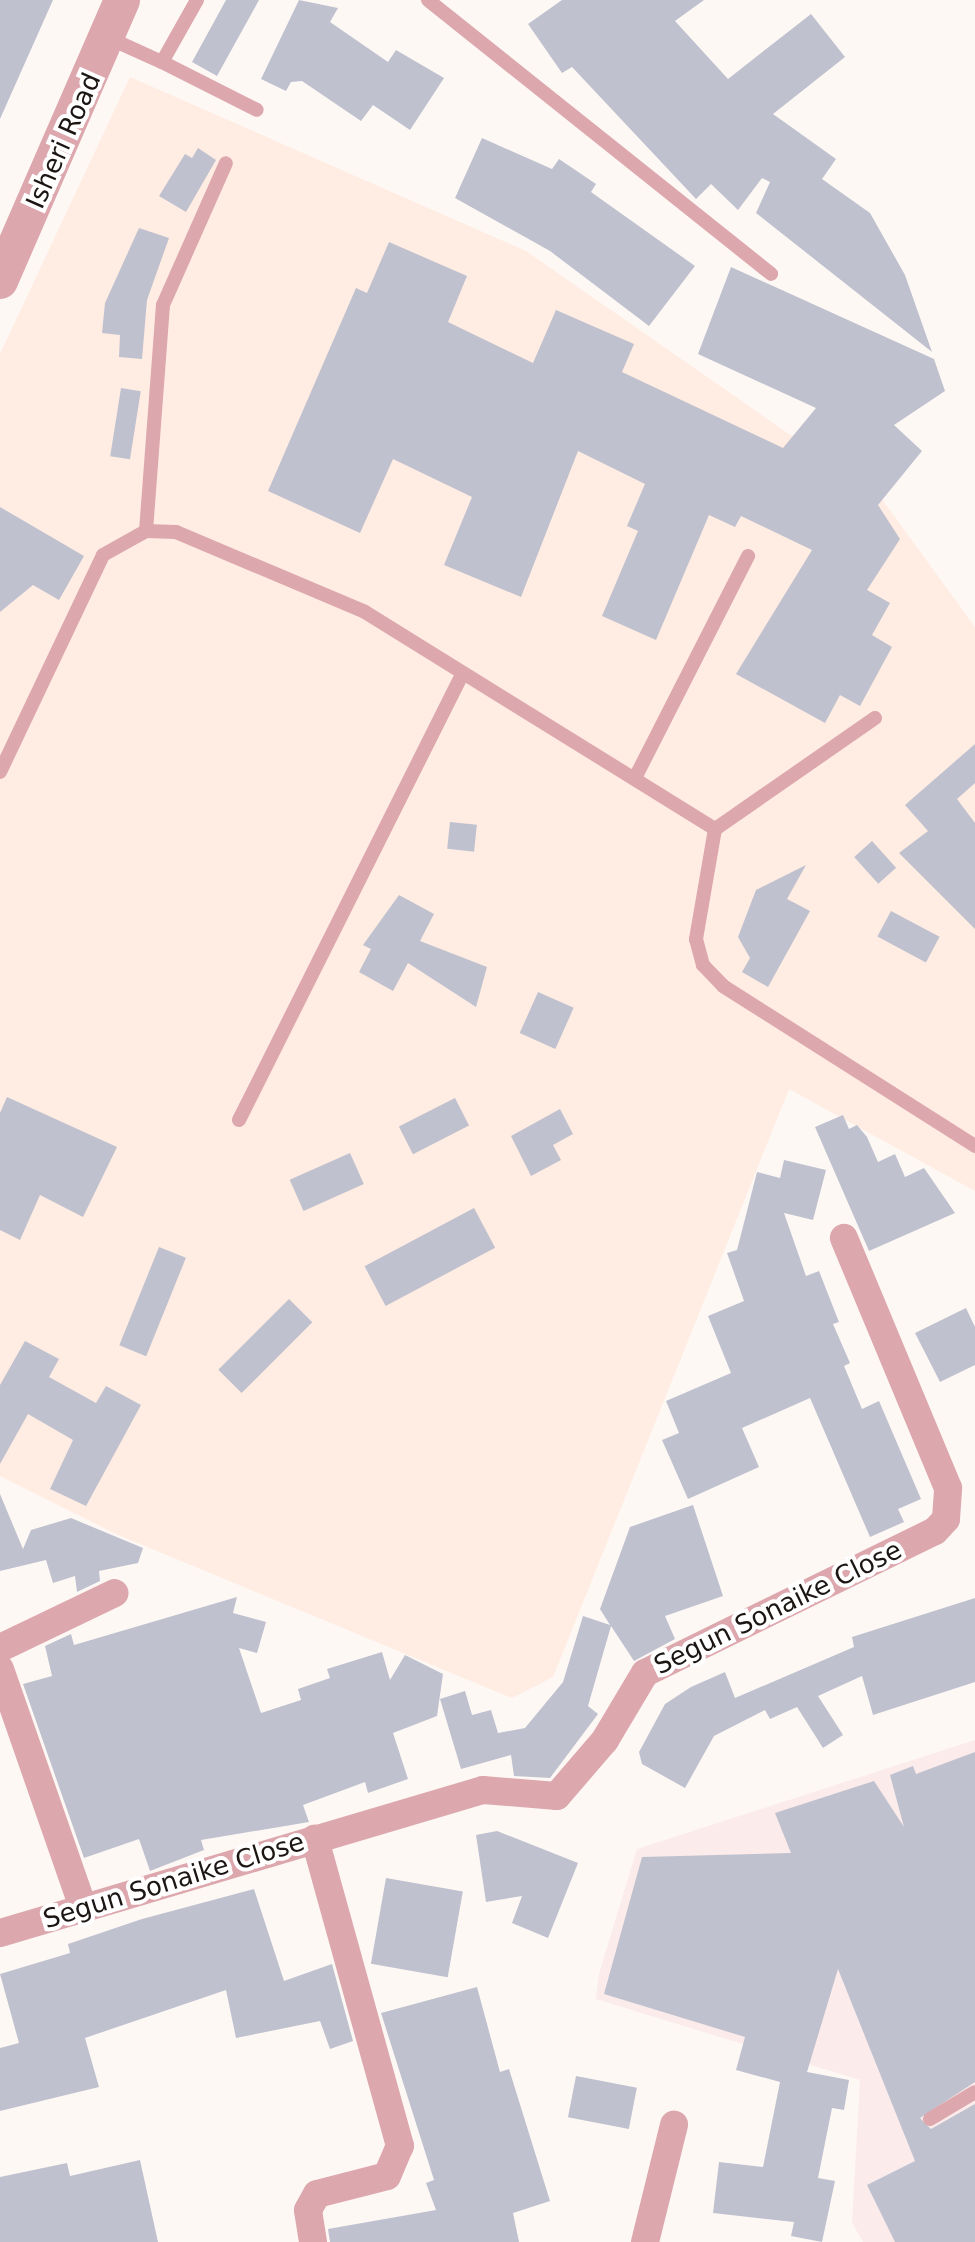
<!DOCTYPE html>
<html>
<head>
<meta charset="utf-8">
<style>
	body { margin:0 }
	#map { position:relative; width:975px; height:2242px; overflow:hidden; background:#fef8f5; font-family:"DejaVu Sans",sans-serif }
	div>[style] { position:absolute }
	[style*='--x'] { left:calc(var(--x)*1px); top:calc(var(--y)*1px); width:calc(var(--w)*1px); rotate:calc(var(--a)*1deg) }
	.industrial>* { inset:0; background:#fbebea }
	.built>* { inset:0; background:#ffece2 }
	.building>* { inset:0; background:#bfc1cf; transform-origin:0 0 }
	.service>* { height:14px; margin:-7px; padding:0 7px; transform-origin:7px; border-radius:7px; background:#dda7ae }
	.minor>* { height:28px; margin:-14px; padding:0 14px; transform-origin:14px; border-radius:14px; background:#dda7ae }
	.tertiary>* { height:36px; margin:-18px; padding:0 18px; transform-origin:18px; border-radius:18px; background:#dda7ae }
	span { translate:-50% -50%; white-space:nowrap; text-align:center; line-height:1.15; -webkit-text-stroke:8px #fff; paint-order:stroke }
	.street-label { font-size:26px; color:#1b1613 }
</style>
</head>
<body>
<div id="map">
	<div class="industrial">
		<div style="clip-path:polygon(975px 1740px,975px 2242px,863px 2242px,852px 2223px,860px 2080px,596px 1999px,599px 1974px,637px 1849px)"></div>
	</div>
	<div class="built">
		<div style="clip-path:polygon(130px 77px,526px 251px,881px 498px,975px 627px,975px 1191px,789px 1089px,553px 1677px,512px 1698px,116px 1534px,0 1476px,0 354px)"></div>
	</div>
	<div class="building">
		<div style="clip-path:polygon(0 0,53px 0,0 119px)"></div>
		<div style="clip-path:polygon(226px 0,259px 0,217px 76px,192px 62px)"></div>
		<div style="clip-path:polygon(299px 0,338px 8px,330px 22px,388px 62px,396px 50px,444px 78px,410px 130px,373px 105px,361px 121px,302px 81px,291px 82px,286px 91px,261px 79px)"></div>
		<div style="clip-path:polygon(562px 0,704px 0,675px 21px,728px 79px,811px 14px,845px 57px,773px 114px,836px 159px,822px 179px,870px 213px,905px 275px,932px 352px,756px 213px,770px 182px,762px 178px,738px 210px,711px 184px,696px 199px,572px 67px,562px 73px,528px 24px)"></div>
		<div style="clip-path:polygon(482px 138px,552px 169px,559px 159px,596px 184px,591px 192px,695px 266px,649px 326px,550px 251px,455px 198px)"></div>
		<div style="clip-path:polygon(198px 148px,216px 160px,186px 212px,159px 196px,185px 154px,192px 158px)"></div>
		<div style="clip-path:polygon(139px 228px,169px 238px,147px 300px,142px 359px,119px 357px,120px 335px,102px 333px,105px 303px)"></div>
		<div style="clip-path:polygon(389px 242px,467px 276px,448px 322px,533px 363px,556px 310px,634px 344px,622px 372px,783px 448px,816px 408px,698px 354px,731px 267px,934px 359px,945px 391px,894px 425px,922px 451px,878px 505px,900px 539px,867px 590px,890px 603px,872px 635px,892px 647px,860px 706px,840px 695px,825px 723px,736px 674px,812px 550px,741px 516px,735px 527px,709px 515px,656px 640px,602px 616px,638px 531px,627px 526px,645px 484px,578px 451px,521px 597px,444px 565px,472px 497px,393px 459px,360px 533px,268px 491px,356px 288px,367px 293px)"></div>
		<div style="left:121px;top:388px;width:20px;height:69px;rotate:9deg"></div>
		<div style="clip-path:polygon(0 507px,84px 556px,59px 600px,33px 585px,0 612px)"></div>
		<div style="clip-path:polygon(975px 744px,975px 783px,957px 799px,975px 823px,975px 929px,899px 853px,928px 831px,905px 805px)"></div>
		<div style="left:450px;top:822px;width:27px;height:27px;rotate:6deg"></div>
		<div style="left:872px;top:841px;width:36px;height:24px;rotate:48deg"></div>
		<div style="clip-path:polygon(806px 865px,787px 899px,810px 911px,768px 987px,742px 972px,750px 958px,738px 937px,756px 890px)"></div>
		<div style="clip-path:polygon(399px 895px,434px 914px,420px 941px,487px 967px,476px 1007px,408px 963px,393px 991px,359px 972px,371px 949px,363px 945px)"></div>
		<div style="left:891px;top:911px;width:55px;height:29px;rotate:28deg"></div>
		<div style="left:538px;top:992px;width:39px;height:45px;rotate:24deg"></div>
		<div style="clip-path:polygon(7px 1097px,117px 1147px,83px 1217px,40px 1195px,20px 1240px,0 1230px,0 1113px)"></div>
		<div style="left:455px;top:1098px;width:31px;height:63px;rotate:63deg"></div>
		<div style="clip-path:polygon(560px 1109px,573px 1134px,553px 1145px,561px 1160px,531px 1176px,511px 1136px)"></div>
		<div style="clip-path:polygon(843px 1115px,849px 1129px,857px 1125px,867px 1137px,878px 1162px,895px 1154px,905px 1177px,924px 1168px,955px 1213px,869px 1251px,815px 1127px)"></div>
		<div style="left:350px;top:1153px;width:34px;height:66px;rotate:66deg"></div>
		<div style="clip-path:polygon(784px 1160px,826px 1170px,813px 1220px,784px 1213px,806px 1276px,819px 1271px,839px 1322px,833px 1324px,850px 1363px,844px 1366px,862px 1409px,879px 1401px,921px 1499px,898px 1509px,904px 1522px,870px 1537px,810px 1398px,742px 1428px,759px 1467px,688px 1499px,662px 1440px,679px 1433px,666px 1401px,731px 1373px,708px 1316px,744px 1301px,727px 1253px,737px 1250px,757px 1172px,780px 1178px)"></div>
		<div style="left:474px;top:1208px;width:45px;height:124px;rotate:62deg"></div>
		<div style="left:159px;top:1247px;width:29px;height:106px;rotate:22deg"></div>
		<div style="left:289px;top:1299px;width:33px;height:100px;rotate:45deg"></div>
		<div style="clip-path:polygon(966px 1308px,975px 1327px,975px 1365px,940px 1382px,915px 1333px)"></div>
		<div style="clip-path:polygon(25px 1341px,59px 1359px,49px 1377px,96px 1403px,106px 1386px,141px 1405px,86px 1506px,50px 1489px,73px 1440px,28px 1414px,0 1464px,0 1385px)"></div>
		<div style="clip-path:polygon(0 1494px,23px 1549px,31px 1530px,71px 1518px,143px 1548px,138px 1563px,99px 1571px,100px 1581px,77px 1592px,75px 1576px,53px 1583px,46px 1560px,0 1571px)"></div>
		<div style="clip-path:polygon(693px 1505px,723px 1596px,665px 1616px,675px 1639px,634px 1661px,611px 1626px,588px 1706px,598px 1714px,550px 1778px,514px 1776px,511px 1755px,461px 1769px,440px 1699px,465px 1691px,472px 1715px,491px 1710px,498px 1733px,525px 1728px,563px 1682px,583px 1616px,610px 1625px,600px 1609px,630px 1527px)"></div>
		<div style="clip-path:polygon(237px 1597px,233px 1613px,266px 1622px,257px 1653px,239px 1648px,261px 1713px,301px 1700px,298px 1689px,330px 1678px,327px 1669px,382px 1652px,390px 1680px,405px 1655px,443px 1674px,437px 1716px,393px 1733px,408px 1779px,368px 1793px,365px 1782px,303px 1805px,309px 1822px,201px 1840px,204px 1850px,150px 1871px,139px 1839px,84px 1858px,23px 1684px,52px 1676px,45px 1646px,71px 1634px,74px 1645px)"></div>
		<div style="clip-path:polygon(975px 1598px,975px 1682px,873px 1715px,862px 1676px,818px 1696px,843px 1735px,823px 1748px,797px 1707px,770px 1719px,765px 1710px,714px 1736px,685px 1788px,642px 1764px,639px 1752px,665px 1704px,691px 1687px,725px 1672px,735px 1698px,854px 1647px,852px 1637px)"></div>
		<div style="clip-path:polygon(975px 1752px,975px 2082px,920px 2118px,931px 2129px,975px 2104px,975px 2242px,895px 2242px,867px 2185px,915px 2161px,838px 1969px,807px 2072px,849px 2080px,844px 2110px,832px 2108px,818px 2178px,835px 2181px,822px 2242px,791px 2236px,794px 2222px,713px 2213px,719px 2162px,763px 2167px,780px 2082px,736px 2070px,745px 2037px,604px 1994px,642px 1857px,791px 1853px,775px 1813px,874px 1781px,904px 1827px,890px 1775px,913px 1766px,916px 1774px)"></div>
		<div style="clip-path:polygon(497px 1831px,578px 1863px,548px 1938px,512px 1923px,522px 1896px,486px 1902px,476px 1835px)"></div>
		<div style="left:386px;top:1878px;width:78px;height:87px;rotate:10deg"></div>
		<div style="clip-path:polygon(254px 1889px,284px 1981px,332px 1964px,353px 2041px,330px 2049px,320px 2021px,236px 2038px,226px 1990px,85px 2038px,99px 2087px,0 2111px,0 2048px,19px 2043px,0 1974px,70px 1953px,68px 1944px,142px 1919px)"></div>
		<div style="clip-path:polygon(477px 1987px,500px 2072px,509px 2069px,550px 2201px,513px 2213px,519px 2242px,330px 2242px,328px 2229px,436px 2210px,426px 2183px,434px 2180px,381px 2013px)"></div>
		<div style="left:576px;top:2076px;width:62px;height:42px;rotate:11deg"></div>
		<div style="clip-path:polygon(140px 2160px,158px 2242px,0 2242px,0 2177px,67px 2163px,70px 2176px)"></div>
	</div>
	<div class="service">
		<div style="--x:197;--y:0;--w:71;--a:119.4"></div>
		<div style="--x:162;--y:62;--w:106;--a:26.8"></div>
		<div style="--x:428;--y:0;--w:439;--a:38.6"></div>
		<div style="--x:111;--y:39;--w:56;--a:24.3"></div>
		<div style="--x:146;--y:531;--w:227;--a:-85.7"></div>
		<div style="--x:163;--y:305;--w:155;--a:-66.1"></div>
		<div style="--x:875;--y:718;--w:195;--a:145.2"></div>
		<div style="--x:715;--y:829;--w:112;--a:99.8"></div>
		<div style="--x:696;--y:939;--w:27;--a:75"></div>
		<div style="--x:703;--y:965;--w:29;--a:46"></div>
		<div style="--x:723;--y:986;--w:299;--a:32.4"></div>
		<div style="--x:0;--y:772;--w:240;--a:-64.6"></div>
		<div style="--x:103;--y:555;--w:49;--a:-29.2"></div>
		<div style="--x:146;--y:531;--w:30;--a:2"></div>
		<div style="--x:176;--y:532;--w:205;--a:22.9"></div>
		<div style="--x:365;--y:612;--w:412;--a:31.8"></div>
		<div style="--x:636;--y:776;--w:247;--a:-63"></div>
		<div style="--x:239;--y:1120;--w:496;--a:-63.4"></div>
		<div style="--x:930;--y:2119;--w:52;--a:-31"></div>
	</div>
	<div class="minor">
		<div style="--x:0;--y:1648;--w:127;--a:-25.6"></div>
		<div style="--x:0;--y:1669;--w:253;--a:70.8"></div>
		<div style="--x:0;--y:1933;--w:504;--a:-16.49"></div>
		<div style="--x:483;--y:1790;--w:74;--a:4.6"></div>
		<div style="--x:557;--y:1796;--w:74;--a:-49.4"></div>
		<div style="--x:605;--y:1740;--w:78;--a:-59.2"></div>
		<div style="--x:645;--y:1673;--w:323;--a:-26.1"></div>
		<div style="--x:935;--y:1531;--w:16;--a:-47"></div>
		<div style="--x:946;--y:1519;--w:31;--a:-86"></div>
		<div style="--x:948;--y:1488;--w:271;--a:-112.6"></div>
		<div style="--x:313;--y:2242;--w:32;--a:-99"></div>
		<div style="--x:308;--y:2210;--w:18;--a:-61"></div>
		<div style="--x:317;--y:2194;--w:72;--a:-14.4"></div>
		<div style="--x:387;--y:2176;--w:33;--a:-67"></div>
		<div style="--x:400;--y:2146;--w:319;--a:-105.5"></div>
		<div style="--x:645;--y:2242;--w:121;--a:-76.1"></div>
	</div>
	<div class="tertiary">
		<div style="--x:0;--y:281;--w:306;--a:-66.5"></div>
	</div>
	<div class="street-label">
		<span style="left:64px;top:141px;rotate:-66deg">Isheri Road</span>
		<span style="left:778px;top:1608px;rotate:-26deg">Segun Sonaike Close</span>
		<span style="left:174px;top:1881px;rotate:-17deg">Segun Sonaike Close</span>
	</div>
</div>
</body>
</html>
